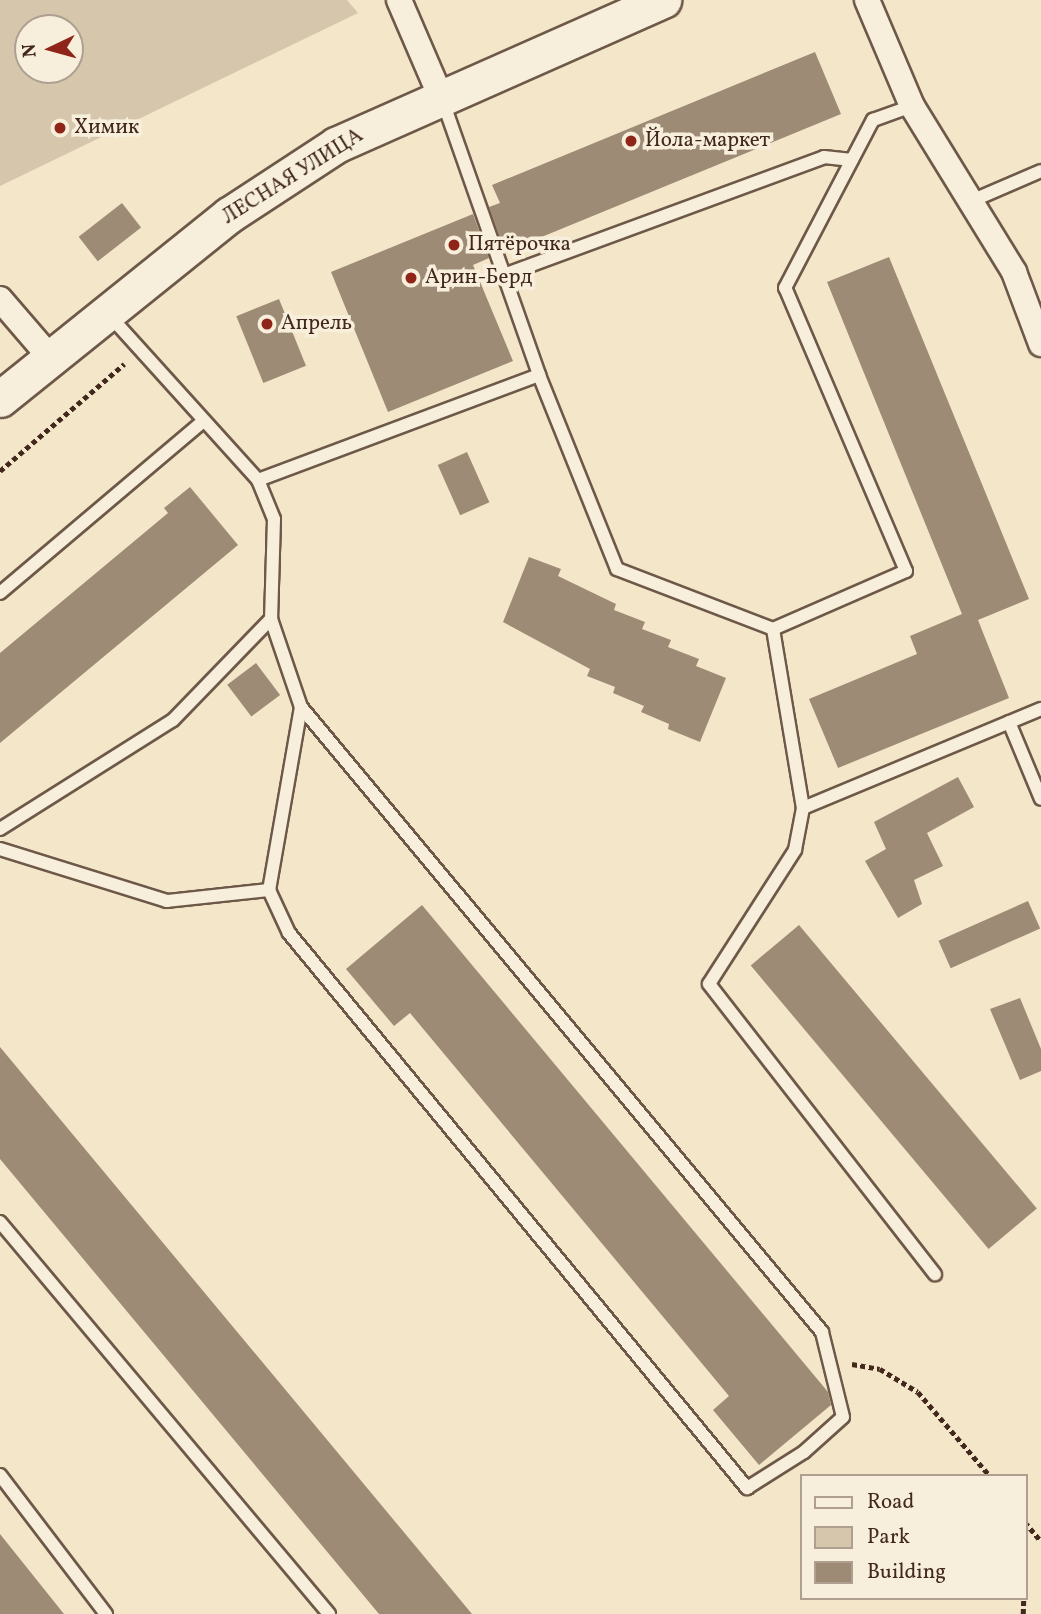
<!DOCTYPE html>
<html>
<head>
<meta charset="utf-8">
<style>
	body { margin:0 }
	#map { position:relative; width:1041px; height:1614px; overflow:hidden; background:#f3e6c9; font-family:Vollkorn,serif }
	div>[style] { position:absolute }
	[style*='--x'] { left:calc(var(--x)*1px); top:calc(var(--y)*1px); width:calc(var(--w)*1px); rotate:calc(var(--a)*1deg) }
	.green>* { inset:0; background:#d5c6ac }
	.building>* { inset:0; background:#9e8b76; transform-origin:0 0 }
	.path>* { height:4.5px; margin-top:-2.25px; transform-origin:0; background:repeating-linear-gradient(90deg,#42281d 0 5px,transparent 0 8.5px) }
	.roads { filter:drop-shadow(2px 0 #6e5848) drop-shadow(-2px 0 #6e5848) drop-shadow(0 2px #6e5848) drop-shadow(0 -2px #6e5848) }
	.service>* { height:12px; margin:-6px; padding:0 6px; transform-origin:6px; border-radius:6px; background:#f7efdc }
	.minor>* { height:24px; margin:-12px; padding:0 12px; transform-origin:12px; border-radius:12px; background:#f7efdc }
	.secondary>* { height:35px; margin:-17.5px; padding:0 17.5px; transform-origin:17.5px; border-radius:17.5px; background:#f7efdc }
	.dots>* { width:19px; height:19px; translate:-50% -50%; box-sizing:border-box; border:4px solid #f7efdc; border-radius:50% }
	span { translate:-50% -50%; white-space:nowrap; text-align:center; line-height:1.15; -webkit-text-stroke:7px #f7efdc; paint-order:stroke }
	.poi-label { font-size:21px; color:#42281d }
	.left { translate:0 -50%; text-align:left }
	.street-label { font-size:21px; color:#42281d }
	.legend { position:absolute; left:800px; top:1474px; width:228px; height:126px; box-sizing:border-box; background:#f7efdc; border:2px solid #af9f90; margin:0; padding:9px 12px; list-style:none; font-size:21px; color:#42281d }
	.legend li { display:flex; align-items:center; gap:14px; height:35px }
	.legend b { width:35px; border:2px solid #af9f90 }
	.north { position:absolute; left:14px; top:14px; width:70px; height:70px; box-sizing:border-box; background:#f7efdc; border:2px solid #af9f90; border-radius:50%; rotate:265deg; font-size:19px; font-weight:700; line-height:28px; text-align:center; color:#42281d }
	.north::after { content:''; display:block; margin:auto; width:24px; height:32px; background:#8f2418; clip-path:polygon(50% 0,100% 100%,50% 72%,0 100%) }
</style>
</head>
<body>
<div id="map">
	<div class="green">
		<div style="clip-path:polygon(evenodd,0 0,347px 0,358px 13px,0 186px,0 0,28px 28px,70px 28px,70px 70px,28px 70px,28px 28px)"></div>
	</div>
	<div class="building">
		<div style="clip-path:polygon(815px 52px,841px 114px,505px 252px,489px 207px,500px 203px,492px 185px)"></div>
		<div style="left:122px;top:203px;width:31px;height:55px;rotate:52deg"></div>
		<div style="clip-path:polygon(473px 214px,489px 258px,473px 265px,513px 361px,388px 412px,331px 272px)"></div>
		<div style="clip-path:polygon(889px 257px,1029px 599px,978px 620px,1009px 698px,838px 768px,809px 699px,917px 654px,910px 636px,962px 614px,827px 282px)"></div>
		<div style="left:279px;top:299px;width:72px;height:46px;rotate:68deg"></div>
		<div style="left:467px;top:452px;width:55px;height:32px;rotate:66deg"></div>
		<div style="clip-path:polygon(190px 487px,238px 545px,0 743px,0 653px,168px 513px,164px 508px)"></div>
		<div style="clip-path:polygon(529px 557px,561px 569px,558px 576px,616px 604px,614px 610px,645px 622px,642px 629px,671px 640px,668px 647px,699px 659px,696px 666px,726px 678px,700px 742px,668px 729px,669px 724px,641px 712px,644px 706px,613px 693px,615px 687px,587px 676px,590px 669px,503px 622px)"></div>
		<div style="left:256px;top:663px;width:40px;height:36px;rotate:53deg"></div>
		<div style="clip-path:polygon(958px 777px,974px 807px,927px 833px,943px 866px,914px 880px,922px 904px,898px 918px,865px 861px,886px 849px,874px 822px)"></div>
		<div style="left:1028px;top:901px;width:30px;height:98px;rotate:66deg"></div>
		<div style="clip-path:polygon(422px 905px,828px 1392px,831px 1405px,759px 1465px,713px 1410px,729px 1396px,410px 1013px,394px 1026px,346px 969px)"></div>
		<div style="left:799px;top:925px;width:370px;height:63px;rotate:50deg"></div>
		<div style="clip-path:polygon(1020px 998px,1041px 1049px,1041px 1071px,1020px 1080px,990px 1009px)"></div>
		<div style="clip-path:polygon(0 1047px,472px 1614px,379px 1614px,0 1159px)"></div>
		<div style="clip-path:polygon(0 1534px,64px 1614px,0 1614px)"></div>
	</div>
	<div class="path">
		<div style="--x:0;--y:471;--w:164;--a:-40.8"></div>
		<div style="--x:852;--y:1364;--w:28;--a:10"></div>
		<div style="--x:880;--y:1369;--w:44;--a:31.2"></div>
		<div style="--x:918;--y:1392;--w:111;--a:49.4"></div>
		<div style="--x:1025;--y:1522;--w:25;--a:50"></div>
		<div style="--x:1023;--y:1614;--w:64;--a:-88.2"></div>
	</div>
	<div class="roads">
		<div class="service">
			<div style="--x:442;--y:99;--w:293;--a:70.6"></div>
			<div style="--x:539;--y:375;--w:209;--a:68.1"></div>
			<div style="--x:617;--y:569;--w:167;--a:21"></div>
			<div style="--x:773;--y:629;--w:181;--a:80.5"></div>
			<div style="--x:803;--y:808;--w:43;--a:100.8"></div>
			<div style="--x:795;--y:850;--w:159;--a:122.7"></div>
			<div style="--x:709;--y:984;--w:368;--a:52.1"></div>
			<div style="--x:969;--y:202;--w:78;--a:-23.3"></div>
			<div style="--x:504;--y:275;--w:341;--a:-20.2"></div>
			<div style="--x:824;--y:157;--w:28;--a:6"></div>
			<div style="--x:109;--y:315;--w:222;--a:47.9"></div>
			<div style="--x:258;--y:480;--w:42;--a:67.7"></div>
			<div style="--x:274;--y:519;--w:100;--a:91.7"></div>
			<div style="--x:271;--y:619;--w:93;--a:71.2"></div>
			<div style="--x:301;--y:707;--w:186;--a:99.9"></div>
			<div style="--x:269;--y:890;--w:47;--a:65.1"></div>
			<div style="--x:289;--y:933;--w:720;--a:50.47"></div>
			<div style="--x:747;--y:1488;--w:67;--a:-32.3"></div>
			<div style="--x:804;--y:1452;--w:52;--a:-41.9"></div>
			<div style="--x:843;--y:1417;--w:88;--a:-103.9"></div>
			<div style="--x:822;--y:1332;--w:814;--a:-129.81"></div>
			<div style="--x:258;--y:480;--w:300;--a:-20.5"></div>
			<div style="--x:0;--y:593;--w:265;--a:-40.2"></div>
			<div style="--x:773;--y:629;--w:145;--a:-23.6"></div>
			<div style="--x:906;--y:571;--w:308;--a:-113.1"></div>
			<div style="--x:785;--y:288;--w:190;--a:-62.4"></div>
			<div style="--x:873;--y:120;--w:41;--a:-19.7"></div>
			<div style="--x:1009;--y:722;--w:83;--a:67.4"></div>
			<div style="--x:803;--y:808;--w:258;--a:-22.6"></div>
			<div style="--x:0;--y:829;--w:204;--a:-32.2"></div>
			<div style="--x:173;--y:720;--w:141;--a:-45.9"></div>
			<div style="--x:0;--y:849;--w:175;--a:17.3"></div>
			<div style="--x:167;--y:901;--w:103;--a:-6.2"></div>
			<div style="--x:0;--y:1222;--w:512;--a:49.99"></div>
			<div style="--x:0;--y:1475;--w:175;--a:52.7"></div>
		</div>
		<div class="minor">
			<div style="--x:399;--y:0;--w:103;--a:66.7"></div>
			<div style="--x:867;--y:0;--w:115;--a:67"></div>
			<div style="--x:912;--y:106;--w:195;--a:58.4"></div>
			<div style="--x:1014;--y:272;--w:77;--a:69.4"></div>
			<div style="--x:0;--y:299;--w:75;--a:49.3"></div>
		</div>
		<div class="secondary">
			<div style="--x:0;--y:399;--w:294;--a:-38.8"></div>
			<div style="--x:229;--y:215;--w:128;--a:-33.2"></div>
			<div style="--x:336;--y:145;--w:358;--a:-23.9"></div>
		</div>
	</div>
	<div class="dots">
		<div style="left:60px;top:128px;background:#8f2418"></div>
		<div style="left:631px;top:141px;background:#8f2418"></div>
		<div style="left:454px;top:245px;background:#8f2418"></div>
		<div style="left:411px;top:278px;background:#8f2418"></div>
		<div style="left:267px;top:324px;background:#8f2418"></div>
	</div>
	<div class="poi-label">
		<span class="left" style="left:74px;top:128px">Химик</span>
		<span class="left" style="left:645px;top:141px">Йола-маркет</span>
		<span class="left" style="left:468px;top:245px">Пятёрочка</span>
		<span class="left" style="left:425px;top:278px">Арин-Берд</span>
		<span class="left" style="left:281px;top:324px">Апрель</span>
	</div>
	<div class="street-label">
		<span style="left:293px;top:177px;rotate:-32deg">ЛЕСНАЯ УЛИЦА</span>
	</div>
	<ul class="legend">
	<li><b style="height:9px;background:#f7efdc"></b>Road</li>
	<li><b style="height:19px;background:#d5c6ac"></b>Park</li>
	<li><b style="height:19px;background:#9e8b76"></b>Building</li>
	</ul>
	<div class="north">N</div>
</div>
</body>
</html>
